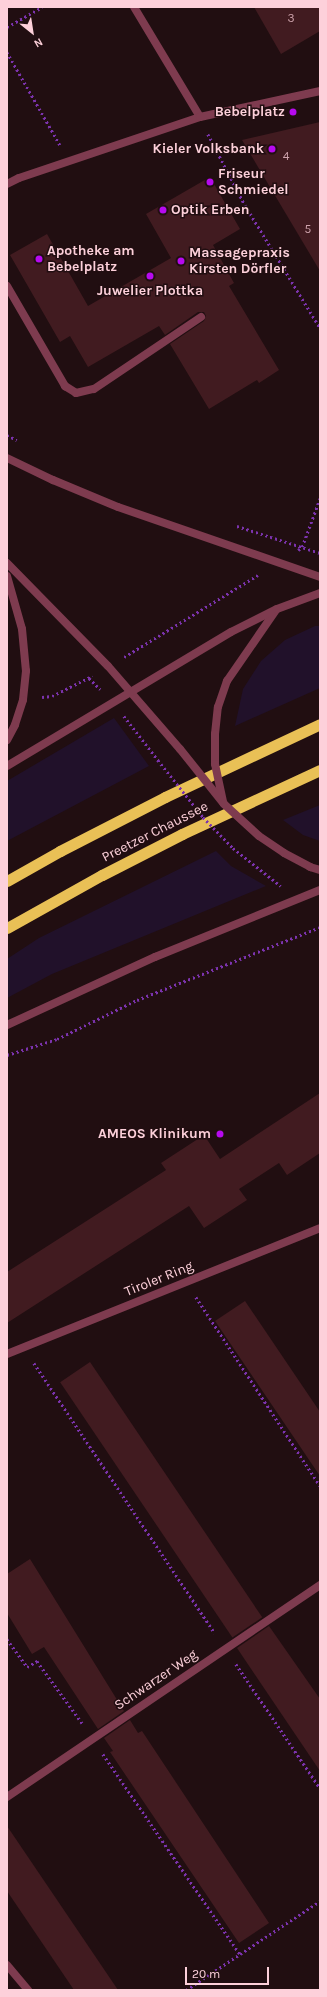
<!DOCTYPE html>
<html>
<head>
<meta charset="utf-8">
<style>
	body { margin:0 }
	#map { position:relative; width:327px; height:1997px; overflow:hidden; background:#210e11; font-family:Karla,sans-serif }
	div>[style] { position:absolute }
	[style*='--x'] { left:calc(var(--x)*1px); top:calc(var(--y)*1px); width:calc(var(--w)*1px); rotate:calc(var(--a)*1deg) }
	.green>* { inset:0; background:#21112a }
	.building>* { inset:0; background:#411b20; transform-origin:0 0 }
	.path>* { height:2.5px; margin-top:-1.25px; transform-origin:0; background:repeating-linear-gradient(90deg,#7c33ae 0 2px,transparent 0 5px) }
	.service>* { height:8px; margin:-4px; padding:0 4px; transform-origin:4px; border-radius:4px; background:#7e3b4f }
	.minor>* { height:8px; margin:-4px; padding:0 4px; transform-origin:4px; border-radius:4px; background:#7e3b4f }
	.trunk>* { height:11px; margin:-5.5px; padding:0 5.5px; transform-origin:5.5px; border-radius:5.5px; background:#e9c056 }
	.path-bridge>* { height:2.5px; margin-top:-1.25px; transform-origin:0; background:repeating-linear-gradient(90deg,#7c33ae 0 2px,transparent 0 5px) }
	.minor-bridge>* { height:8px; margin:-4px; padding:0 4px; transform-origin:4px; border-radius:4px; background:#7e3b4f }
	.dots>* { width:11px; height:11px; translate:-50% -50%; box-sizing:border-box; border:2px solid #210e11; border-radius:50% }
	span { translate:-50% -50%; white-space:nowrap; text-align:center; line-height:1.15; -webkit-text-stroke:3px #210e11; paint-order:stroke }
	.number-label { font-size:12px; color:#cea3ac }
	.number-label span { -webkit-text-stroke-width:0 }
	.poi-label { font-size:14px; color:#fdd0da; font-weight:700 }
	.right { translate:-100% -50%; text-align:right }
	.left { translate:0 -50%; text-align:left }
	.street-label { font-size:14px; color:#fdd0da }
	.frame { position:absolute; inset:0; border:8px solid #fdd0da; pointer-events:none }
	.north { position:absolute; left:12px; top:12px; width:40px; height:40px; -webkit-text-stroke:3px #210e11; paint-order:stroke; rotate:150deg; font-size:11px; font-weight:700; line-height:16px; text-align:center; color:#fdd0da }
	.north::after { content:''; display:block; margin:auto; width:14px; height:18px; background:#fdd0da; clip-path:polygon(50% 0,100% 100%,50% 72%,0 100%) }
	.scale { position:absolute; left:185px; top:1967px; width:84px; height:18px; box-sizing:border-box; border:2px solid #fdd0da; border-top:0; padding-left:5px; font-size:12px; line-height:14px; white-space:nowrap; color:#fdd0da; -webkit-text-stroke:3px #210e11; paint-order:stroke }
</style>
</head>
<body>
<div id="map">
	<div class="green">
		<div style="clip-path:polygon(315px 626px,320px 626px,320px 688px,235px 726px,243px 689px,261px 661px,285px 640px)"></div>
		<div style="clip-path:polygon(114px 718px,149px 766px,7px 841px,7px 781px)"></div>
		<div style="clip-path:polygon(320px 805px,320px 841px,303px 835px,283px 820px)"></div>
		<div style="clip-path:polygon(216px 851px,231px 866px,266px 886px,52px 974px,7px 998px,7px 959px,39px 938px)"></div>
	</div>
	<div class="building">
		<div style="clip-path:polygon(254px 7px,320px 7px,320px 31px,281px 54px)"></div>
		<div style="clip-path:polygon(320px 122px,320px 271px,242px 140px)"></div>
		<div style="clip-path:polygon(210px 177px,240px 229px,213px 245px,234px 283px,229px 286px,279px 370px,259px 383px,257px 380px,209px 409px,170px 344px,204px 321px,206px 316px,204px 312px,198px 312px,165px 335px,159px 326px,88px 367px,70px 336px,60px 342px,10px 255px,47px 234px,88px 306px,171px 258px,146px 214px)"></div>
		<div style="clip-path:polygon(320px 1093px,320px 1153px,287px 1175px,279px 1163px,239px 1189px,247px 1200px,204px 1228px,189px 1206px,7px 1323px,7px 1272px,166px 1170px,161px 1163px,204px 1135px,220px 1159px)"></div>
		<div style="clip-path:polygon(245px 1301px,320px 1412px,320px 1476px,215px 1321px)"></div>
		<div style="left:90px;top:1362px;width:308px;height:36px;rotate:56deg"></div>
		<div style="clip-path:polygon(30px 1559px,124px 1711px,98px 1729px,44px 1647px,32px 1654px,7px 1613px,7px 1574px)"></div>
		<div style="clip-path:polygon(269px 1626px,320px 1699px,320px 1771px,237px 1648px)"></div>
		<div style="clip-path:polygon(130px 1720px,138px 1733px,142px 1731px,269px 1923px,239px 1943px,110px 1752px,113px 1751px,104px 1738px)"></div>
		<div style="clip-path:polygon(7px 1826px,118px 1990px,74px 1990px,7px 1891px)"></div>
	</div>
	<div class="path">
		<div style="--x:7;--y:27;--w:40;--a:-29.7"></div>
		<div style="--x:7;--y:52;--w:107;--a:60.3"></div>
		<div style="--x:208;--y:134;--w:80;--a:62.5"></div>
		<div style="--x:245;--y:205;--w:144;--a:58.6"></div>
		<div style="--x:7;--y:435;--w:11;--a:27"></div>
		<div style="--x:237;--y:526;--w:87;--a:18"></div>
		<div style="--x:298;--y:550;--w:5;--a:-37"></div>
		<div style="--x:302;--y:547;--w:52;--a:-69.8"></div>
		<div style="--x:124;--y:657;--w:157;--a:-31.5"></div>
		<div style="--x:89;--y:678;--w:16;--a:45"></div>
		<div style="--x:42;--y:697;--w:10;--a:-6"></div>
		<div style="--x:52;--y:696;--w:45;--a:-26.6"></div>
		<div style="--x:124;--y:716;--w:56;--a:52.3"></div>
		<div style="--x:233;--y:848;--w:61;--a:38.4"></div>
		<div style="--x:7;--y:1055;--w:52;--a:-17.7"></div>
		<div style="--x:57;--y:1039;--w:89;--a:-26"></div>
		<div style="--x:137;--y:1000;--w:197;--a:-21.7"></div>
		<div style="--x:196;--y:1297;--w:226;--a:56.7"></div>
		<div style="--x:34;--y:1363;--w:325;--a:56.2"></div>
		<div style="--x:7;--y:1639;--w:34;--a:54"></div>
		<div style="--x:27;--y:1667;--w:12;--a:-31"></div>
		<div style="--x:37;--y:1661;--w:77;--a:54"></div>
		<div style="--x:236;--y:1664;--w:150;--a:55.9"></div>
		<div style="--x:103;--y:1754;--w:242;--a:55.6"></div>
		<div style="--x:240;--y:1954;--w:96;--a:-33.5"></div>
		<div style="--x:186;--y:1990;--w:65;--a:-33.7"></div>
	</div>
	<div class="service">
		<div style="--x:7;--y:286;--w:116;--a:59.9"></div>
		<div style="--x:65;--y:386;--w:13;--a:32"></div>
		<div style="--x:76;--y:393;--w:18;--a:-13"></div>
		<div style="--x:94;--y:389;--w:129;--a:-33.9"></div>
		<div style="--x:7;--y:1797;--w:378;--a:-34.1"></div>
	</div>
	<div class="minor">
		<div style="--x:134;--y:7;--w:128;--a:59"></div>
		<div style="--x:7;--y:184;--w:13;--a:-27"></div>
		<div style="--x:19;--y:178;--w:191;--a:-18.6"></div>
		<div style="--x:200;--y:117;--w:123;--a:-12.2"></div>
		<div style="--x:7;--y:458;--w:51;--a:25.6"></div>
		<div style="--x:53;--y:480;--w:70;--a:22.6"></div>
		<div style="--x:118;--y:507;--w:214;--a:19.1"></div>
		<div style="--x:7;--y:563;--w:144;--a:45.6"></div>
		<div style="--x:108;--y:666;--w:110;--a:49.1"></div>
		<div style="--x:7;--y:576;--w:55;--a:74.2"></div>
		<div style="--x:22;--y:629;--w:42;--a:84.6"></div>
		<div style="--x:26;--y:671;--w:29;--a:96"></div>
		<div style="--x:23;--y:700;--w:26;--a:108"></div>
		<div style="--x:15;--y:725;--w:17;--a:118"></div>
		<div style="--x:215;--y:734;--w:27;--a:-84"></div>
		<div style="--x:218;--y:707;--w:28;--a:-71"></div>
		<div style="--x:227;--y:681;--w:86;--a:-55.4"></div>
		<div style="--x:7;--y:766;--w:261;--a:-30.9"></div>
		<div style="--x:231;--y:632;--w:51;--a:-26.6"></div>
		<div style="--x:277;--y:609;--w:46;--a:-20.4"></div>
		<div style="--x:259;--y:836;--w:30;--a:34"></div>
		<div style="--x:284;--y:853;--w:30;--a:28"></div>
		<div style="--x:310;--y:867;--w:10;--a:17"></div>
		<div style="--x:7;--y:1025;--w:163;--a:-24.7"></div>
		<div style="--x:155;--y:957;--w:178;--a:-22.1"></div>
		<div style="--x:7;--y:1354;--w:337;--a:-21.9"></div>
		<div style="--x:7;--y:1965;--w:33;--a:50"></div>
	</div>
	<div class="trunk">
		<div style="--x:7;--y:881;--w:61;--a:-29.5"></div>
		<div style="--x:60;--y:851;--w:118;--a:-27.2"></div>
		<div style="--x:165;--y:797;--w:171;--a:-25.2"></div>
		<div style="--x:7;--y:928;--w:109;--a:-29.2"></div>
		<div style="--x:102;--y:875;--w:90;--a:-27.1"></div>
		<div style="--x:182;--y:834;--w:152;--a:-24.9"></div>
	</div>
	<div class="path-bridge">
		<div style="--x:158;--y:760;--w:73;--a:51.7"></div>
		<div style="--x:203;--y:817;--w:43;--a:45.9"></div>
	</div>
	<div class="minor-bridge">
		<div style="--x:215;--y:734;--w:30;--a:90"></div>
		<div style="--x:215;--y:764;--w:39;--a:78"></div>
		<div style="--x:180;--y:749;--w:70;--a:51.3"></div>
		<div style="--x:224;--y:804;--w:47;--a:42.4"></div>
	</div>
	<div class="dots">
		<div style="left:293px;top:112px;background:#b70aef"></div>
		<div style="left:272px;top:149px;background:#b70aef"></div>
		<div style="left:210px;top:182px;background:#b70aef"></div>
		<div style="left:163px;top:210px;background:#b70aef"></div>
		<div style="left:39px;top:259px;background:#b70aef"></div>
		<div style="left:181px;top:261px;background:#b70aef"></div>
		<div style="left:150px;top:276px;background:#b70aef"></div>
		<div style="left:220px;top:1134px;background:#b70aef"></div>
	</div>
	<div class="number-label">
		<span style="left:291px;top:19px">3</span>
		<span style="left:286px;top:157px">4</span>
		<span style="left:308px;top:230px">5</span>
	</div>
	<div class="poi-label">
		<span class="right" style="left:285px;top:112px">Bebelplatz</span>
		<span class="right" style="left:264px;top:149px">Kieler Volksbank</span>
		<span class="left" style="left:218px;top:182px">Friseur<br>Schmiedel</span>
		<span class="left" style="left:171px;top:210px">Optik Erben</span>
		<span class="left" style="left:47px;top:259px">Apotheke am<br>Bebelplatz</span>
		<span class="left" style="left:189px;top:261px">Massagepraxis<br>Kirsten Dörfler</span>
		<span style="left:150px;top:291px">Juwelier Plottka</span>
		<span class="right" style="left:211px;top:1134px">AMEOS Klinikum</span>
	</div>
	<div class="street-label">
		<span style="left:155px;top:832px;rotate:-27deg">Preetzer Chaussee</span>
		<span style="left:159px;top:1279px;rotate:-22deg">Tiroler Ring</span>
		<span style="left:156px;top:1680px;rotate:-34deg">Schwarzer Weg</span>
	</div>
	<div class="frame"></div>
	<div class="north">N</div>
	<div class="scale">20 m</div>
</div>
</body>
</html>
